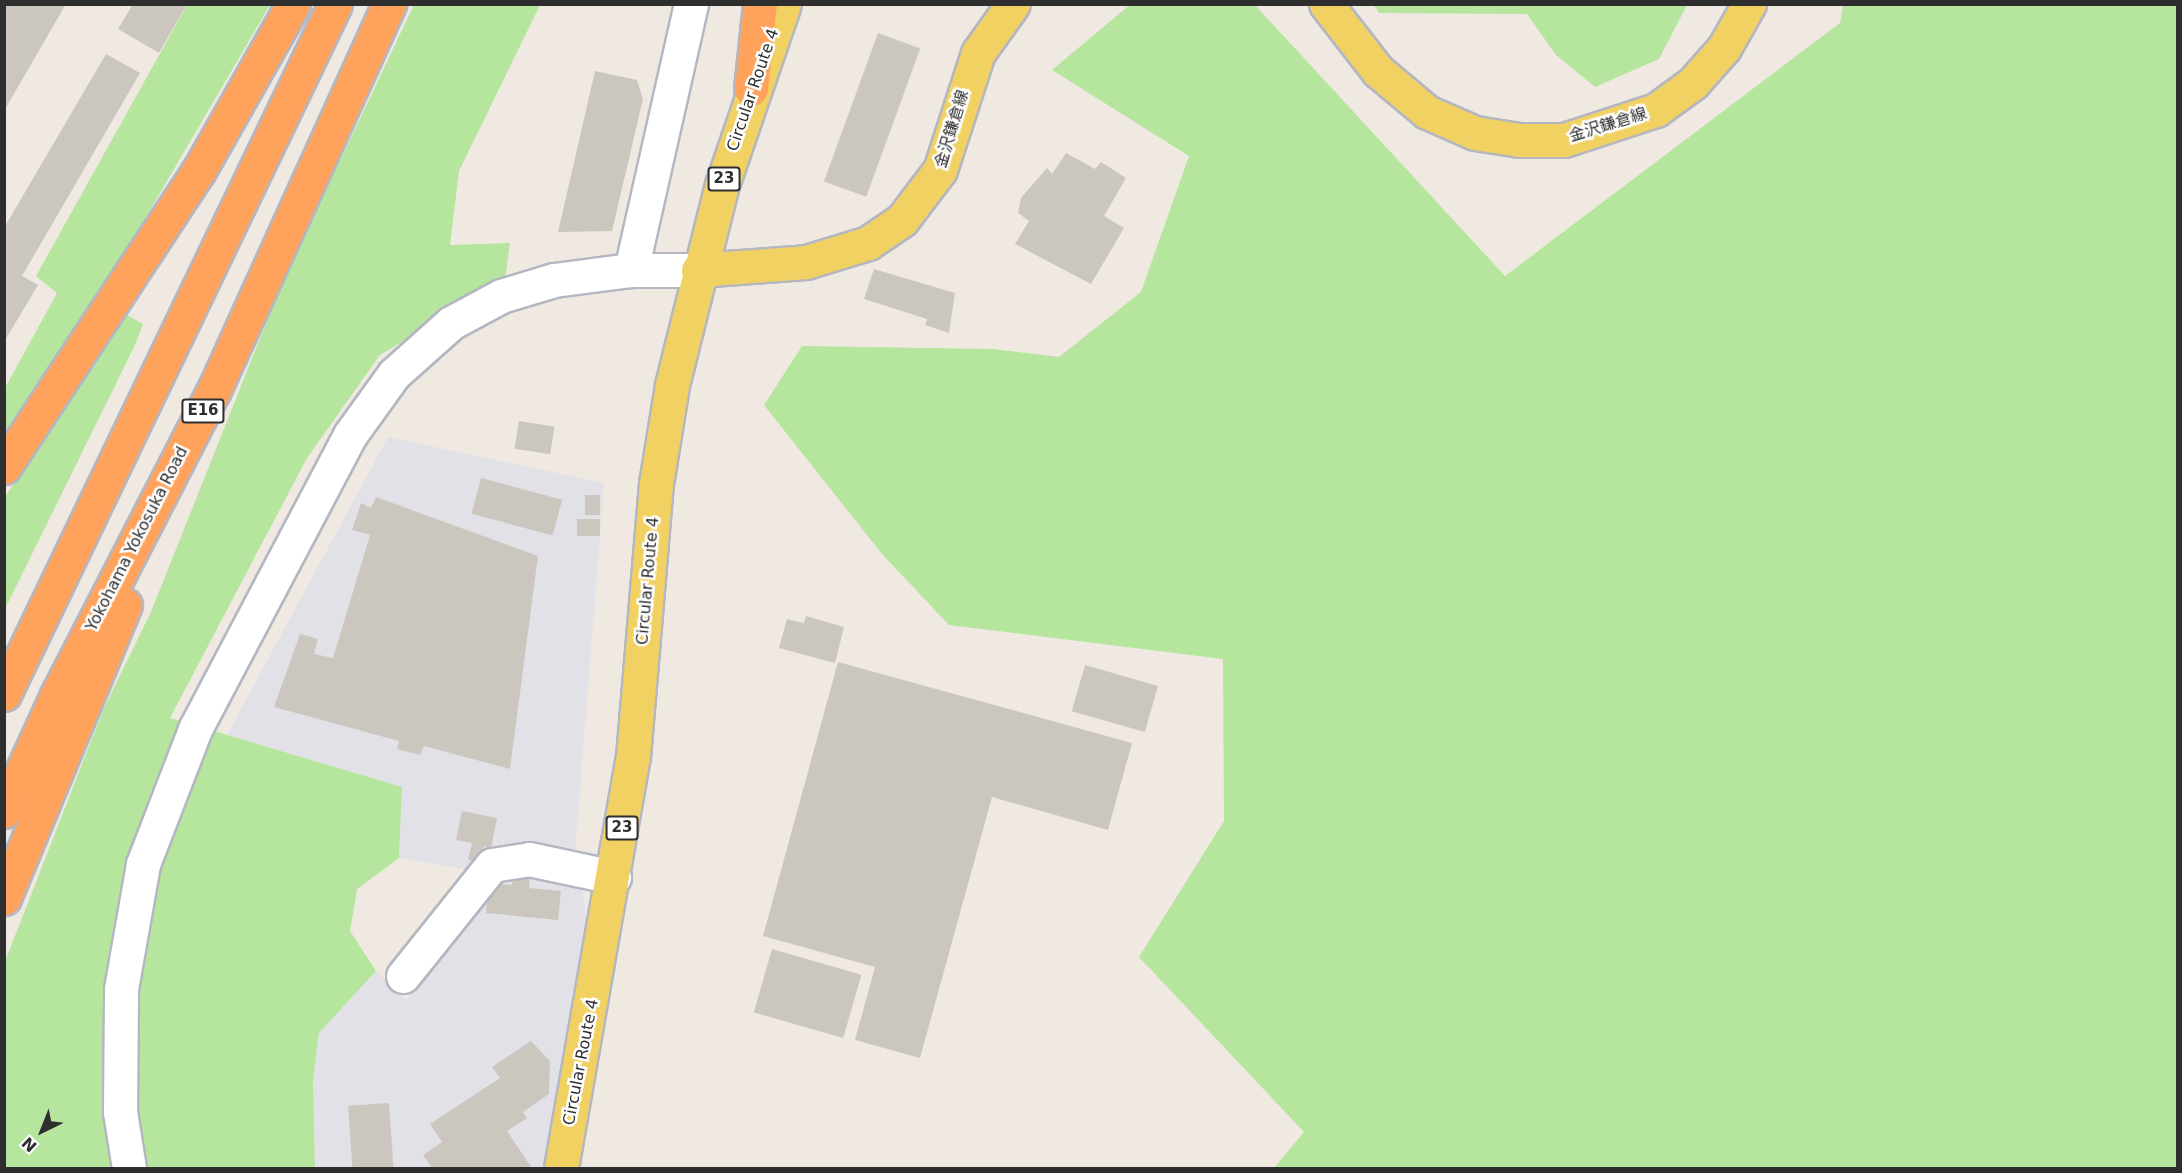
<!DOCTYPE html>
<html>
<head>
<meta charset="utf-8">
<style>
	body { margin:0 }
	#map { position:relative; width:2182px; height:1173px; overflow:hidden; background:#efe9e1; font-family:"DejaVu Sans","Noto Sans JP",sans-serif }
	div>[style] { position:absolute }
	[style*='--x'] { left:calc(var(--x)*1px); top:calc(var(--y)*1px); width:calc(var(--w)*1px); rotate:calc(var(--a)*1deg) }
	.industrial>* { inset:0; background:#e3e1e8 }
	.green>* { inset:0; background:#b6e59e }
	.building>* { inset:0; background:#cbc7bf; transform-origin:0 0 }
	.roads { filter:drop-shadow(2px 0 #b4b7c1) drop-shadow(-2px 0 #b4b7c1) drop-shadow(0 2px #b4b7c1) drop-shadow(0 -2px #b4b7c1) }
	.minor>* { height:33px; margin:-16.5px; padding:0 16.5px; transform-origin:16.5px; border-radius:16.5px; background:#fff }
	.major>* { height:33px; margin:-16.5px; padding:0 16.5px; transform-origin:16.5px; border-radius:16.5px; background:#f2d163 }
	.highway>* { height:33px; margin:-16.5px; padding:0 16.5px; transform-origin:16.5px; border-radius:16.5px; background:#ffa35c }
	span { translate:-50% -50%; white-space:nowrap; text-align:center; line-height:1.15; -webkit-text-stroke:5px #fff; paint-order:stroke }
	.shield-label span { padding:2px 4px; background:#fff; border:2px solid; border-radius:4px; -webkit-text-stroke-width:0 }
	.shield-label { font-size:15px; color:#2e2e2e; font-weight:700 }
	.street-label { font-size:16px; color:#2e2e2e }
	.frame { position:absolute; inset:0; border:6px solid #2e2e2e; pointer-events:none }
	.north { position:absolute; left:12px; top:1101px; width:60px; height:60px; -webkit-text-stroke:4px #fff; paint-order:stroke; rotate:223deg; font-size:16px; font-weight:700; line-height:24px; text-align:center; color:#2e2e2e }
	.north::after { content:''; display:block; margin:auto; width:21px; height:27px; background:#2e2e2e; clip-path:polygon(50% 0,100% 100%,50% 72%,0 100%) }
</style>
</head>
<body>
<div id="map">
	<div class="industrial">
		<div style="clip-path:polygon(388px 437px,604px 483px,575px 854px,474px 871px,399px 858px,402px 787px,227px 735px)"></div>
		<div style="clip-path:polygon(502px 870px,582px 882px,586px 919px,543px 1168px,315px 1168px,313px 1079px,319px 1033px,376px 971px,407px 1000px)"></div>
	</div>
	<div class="green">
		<div style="clip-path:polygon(1131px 4px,1255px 5px,1505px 276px,1840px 23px,1843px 5px,2177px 5px,2177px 1168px,1274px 1168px,1304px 1132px,1139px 957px,1224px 821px,1223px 659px,949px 625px,882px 554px,764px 405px,802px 346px,992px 349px,1059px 357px,1141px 292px,1189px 156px,1052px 70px)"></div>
		<div style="clip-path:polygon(187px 5px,270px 5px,105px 287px,5px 431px,5px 388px,57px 293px,36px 276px)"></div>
		<div style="clip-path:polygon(414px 5px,540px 5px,459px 171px,450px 245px,510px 243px,505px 280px,380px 355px,307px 458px,170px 718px,402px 787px,399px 858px,357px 889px,350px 931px,376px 971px,319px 1033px,313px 1079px,315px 1168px,5px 1168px,4px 964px,104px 708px,151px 612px,284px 278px)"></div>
		<div style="clip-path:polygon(1374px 5px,1687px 5px,1659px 59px,1595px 87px,1556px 55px,1527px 14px,1379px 13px)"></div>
		<div style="clip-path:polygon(127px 315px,143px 324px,134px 347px,5px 609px,5px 497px)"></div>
	</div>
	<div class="building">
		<div style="clip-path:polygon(4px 4px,66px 4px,4px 111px)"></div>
		<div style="clip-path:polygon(133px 4px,187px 4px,159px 53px,118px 29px)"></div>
		<div style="left:878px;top:33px;width:45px;height:158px;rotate:20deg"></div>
		<div style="clip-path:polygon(106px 54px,140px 73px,22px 276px,38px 285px,4px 342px,4px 228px)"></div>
		<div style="clip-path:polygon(595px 71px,637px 80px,643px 99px,612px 231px,558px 232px)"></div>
		<div style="clip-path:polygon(1066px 153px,1095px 169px,1101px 162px,1126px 178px,1104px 216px,1124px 228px,1091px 284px,1015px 244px,1029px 221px,1018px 213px,1021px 198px,1047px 168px,1052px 174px)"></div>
		<div style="clip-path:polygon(874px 269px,955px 293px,949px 333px,925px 325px,927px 319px,864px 299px)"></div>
		<div style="left:519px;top:421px;width:36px;height:28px;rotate:9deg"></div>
		<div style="left:481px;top:478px;width:84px;height:37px;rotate:15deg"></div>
		<div style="left:585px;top:495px;width:15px;height:20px"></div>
		<div style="clip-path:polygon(376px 497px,538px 556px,510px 769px,424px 746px,420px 755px,397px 749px,399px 741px,274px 707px,300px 634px,318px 639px,314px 654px,333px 658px,370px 535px,352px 530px,361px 503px,371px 508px)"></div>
		<div style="left:577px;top:519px;width:23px;height:17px"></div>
		<div style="clip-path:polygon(806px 616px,844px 627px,835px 663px,779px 648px,787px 619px,804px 623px)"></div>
		<div style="clip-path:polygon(838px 662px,1132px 743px,1108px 830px,992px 797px,920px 1058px,855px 1040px,875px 967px,763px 936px)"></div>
		<div style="left:1085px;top:665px;width:76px;height:48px;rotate:16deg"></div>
		<div style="clip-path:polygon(462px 811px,497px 818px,491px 848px,484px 846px,480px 863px,468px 860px,472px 843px,456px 840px)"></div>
		<div style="clip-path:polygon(513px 874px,530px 876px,529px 888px,561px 891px,558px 920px,486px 913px,489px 883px,512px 885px)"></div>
		<div style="left:772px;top:949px;width:93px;height:66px;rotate:16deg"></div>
		<div style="clip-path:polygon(531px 1041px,550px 1061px,549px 1094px,523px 1112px,527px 1118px,507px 1131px,532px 1168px,432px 1168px,423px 1155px,442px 1142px,430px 1124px,500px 1078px,492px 1067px)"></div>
		<div style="left:389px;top:1103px;width:65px;height:41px;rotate:86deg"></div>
	</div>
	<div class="roads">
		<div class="minor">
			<div style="--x:631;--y:270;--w:273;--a:-77.3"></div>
			<div style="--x:403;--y:976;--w:142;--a:-51.3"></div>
			<div style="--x:492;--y:865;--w:37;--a:-9"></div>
			<div style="--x:529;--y:859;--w:87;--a:12"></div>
			<div style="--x:129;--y:1168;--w:57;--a:-99.1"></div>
			<div style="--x:120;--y:1112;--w:123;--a:-89.5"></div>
			<div style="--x:121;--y:989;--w:127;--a:-80"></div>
			<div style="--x:143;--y:864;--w:145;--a:-68.9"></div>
			<div style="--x:195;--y:729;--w:332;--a:-62.2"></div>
			<div style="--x:350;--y:435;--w:75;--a:-54.2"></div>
			<div style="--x:394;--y:374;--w:76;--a:-41.8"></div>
			<div style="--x:451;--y:323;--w:57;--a:-28.4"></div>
			<div style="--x:501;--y:296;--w:55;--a:-16.8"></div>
			<div style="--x:554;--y:280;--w:78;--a:-7.4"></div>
			<div style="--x:631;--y:270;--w:67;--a:0"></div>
		</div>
		<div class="major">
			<div style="--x:1326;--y:4;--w:85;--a:52.2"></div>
			<div style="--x:1378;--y:71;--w:64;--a:39.9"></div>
			<div style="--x:1427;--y:112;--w:52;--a:23.6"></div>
			<div style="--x:1475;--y:133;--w:45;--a:9"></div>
			<div style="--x:1519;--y:140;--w:45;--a:0"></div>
			<div style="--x:1564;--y:140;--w:97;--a:-18.1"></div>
			<div style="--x:1656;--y:110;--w:46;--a:-36.1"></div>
			<div style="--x:1693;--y:83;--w:47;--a:-48.5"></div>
			<div style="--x:1724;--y:48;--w:51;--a:-60.4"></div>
			<div style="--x:698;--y:270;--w:108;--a:-4.2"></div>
			<div style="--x:806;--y:262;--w:65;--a:-17"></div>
			<div style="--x:868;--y:243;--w:41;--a:-34.1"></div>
			<div style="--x:902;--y:220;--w:63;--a:-52.8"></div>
			<div style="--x:940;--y:170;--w:123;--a:-72"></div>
			<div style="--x:978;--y:53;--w:60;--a:-54.5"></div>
			<div style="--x:561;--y:1168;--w:417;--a:-80.1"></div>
			<div style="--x:633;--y:757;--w:274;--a:-85.2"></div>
			<div style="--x:656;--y:484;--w:100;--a:-80.8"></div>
			<div style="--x:672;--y:385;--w:206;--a:-76"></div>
			<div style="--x:722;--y:185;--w:191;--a:-71.1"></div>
		</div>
		<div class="highway">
			<div style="--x:751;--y:89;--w:85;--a:-84"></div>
			<div style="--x:4;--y:467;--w:353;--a:-56.7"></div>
			<div style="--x:198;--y:172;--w:193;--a:-60.5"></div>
			<div style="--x:4;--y:694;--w:765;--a:-64.37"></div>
			<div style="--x:4;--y:811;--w:128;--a:-65.4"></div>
			<div style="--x:57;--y:695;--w:343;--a:-62.8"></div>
			<div style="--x:214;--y:390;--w:424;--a:-65.6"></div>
			<div style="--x:4;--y:898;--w:317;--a:-67.6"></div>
		</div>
	</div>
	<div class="shield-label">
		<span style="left:724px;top:179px">23</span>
		<span style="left:203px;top:411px">E16</span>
		<span style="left:622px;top:828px">23</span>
	</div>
	<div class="street-label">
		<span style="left:753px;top:90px;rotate:-71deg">Circular Route 4</span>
		<span style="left:1608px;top:125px;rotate:-17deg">金沢鎌倉線</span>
		<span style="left:952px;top:129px;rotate:-73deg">金沢鎌倉線</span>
		<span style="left:137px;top:539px;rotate:-63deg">Yokohama Yokosuka Road</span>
		<span style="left:648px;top:581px;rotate:-85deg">Circular Route 4</span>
		<span style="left:581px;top:1062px;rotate:-79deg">Circular Route 4</span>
	</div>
	<div class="frame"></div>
	<div class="north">N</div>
</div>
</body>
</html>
